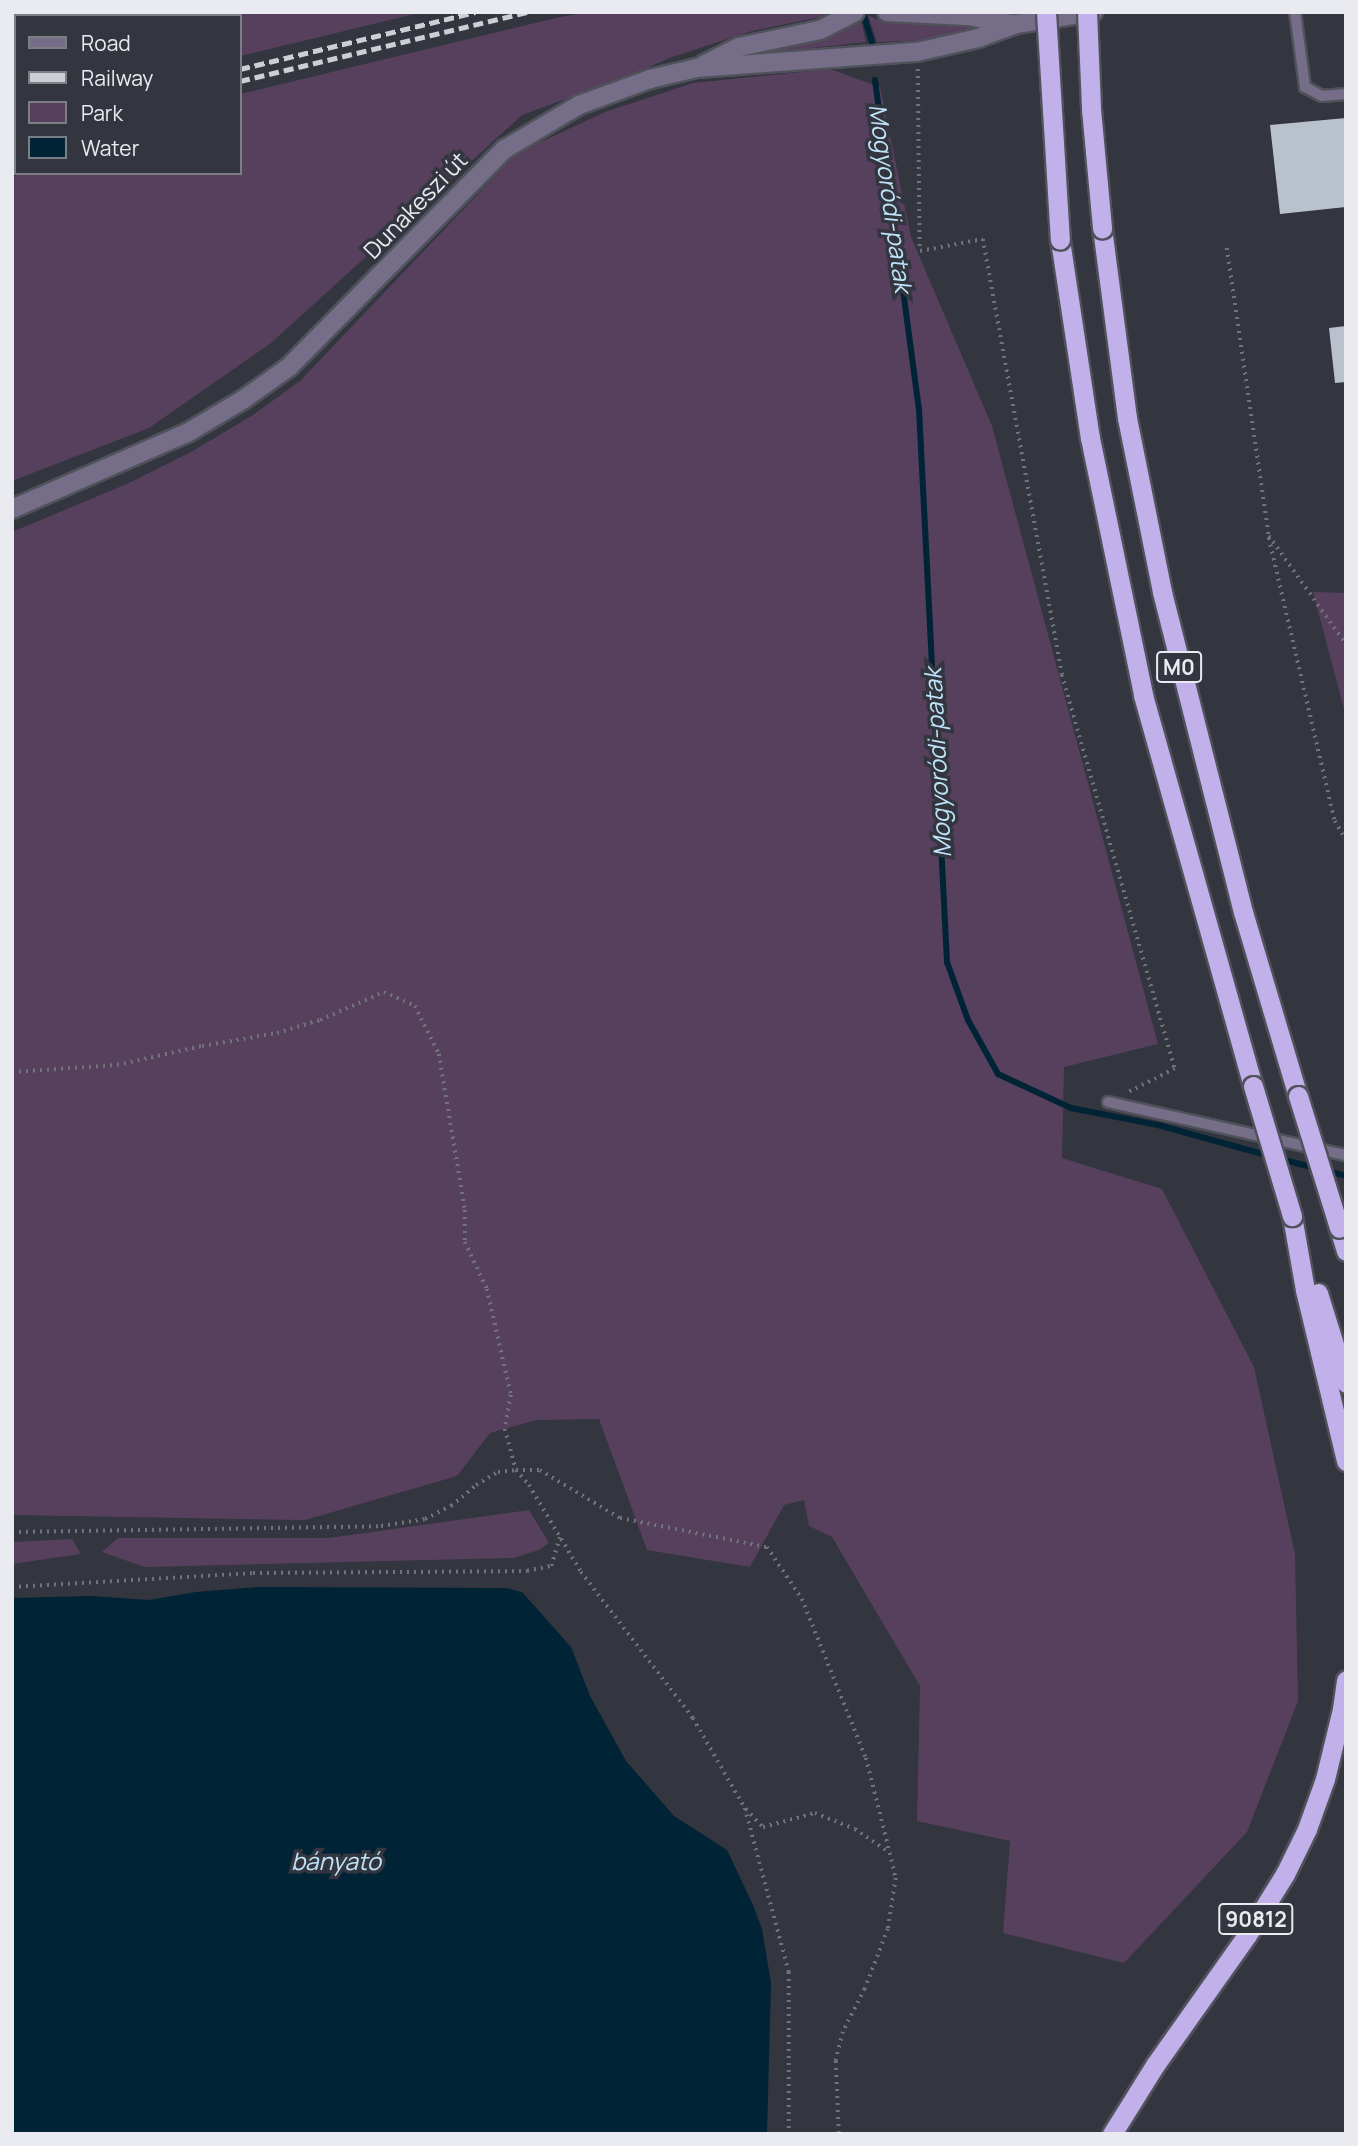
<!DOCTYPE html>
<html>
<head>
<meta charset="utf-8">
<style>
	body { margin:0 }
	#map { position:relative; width:1358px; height:2146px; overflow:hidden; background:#33353f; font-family:Manrope,sans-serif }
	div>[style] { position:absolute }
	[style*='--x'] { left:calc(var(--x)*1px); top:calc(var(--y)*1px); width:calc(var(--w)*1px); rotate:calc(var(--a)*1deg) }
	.green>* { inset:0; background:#57405e }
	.water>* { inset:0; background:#002336 }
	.stream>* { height:6px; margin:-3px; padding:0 3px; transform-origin:3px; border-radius:3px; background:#002336 }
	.building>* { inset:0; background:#b9c1cc }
	.path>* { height:3.5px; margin-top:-1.75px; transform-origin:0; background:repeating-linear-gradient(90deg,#71737c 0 2px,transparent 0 7px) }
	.roads { filter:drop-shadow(2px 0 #50525b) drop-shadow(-2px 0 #50525b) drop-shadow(0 2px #50525b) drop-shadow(0 -2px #50525b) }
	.service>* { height:10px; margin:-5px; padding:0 5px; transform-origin:5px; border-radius:5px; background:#766e89 }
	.tertiary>* { height:18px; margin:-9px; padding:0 9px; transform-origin:9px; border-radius:9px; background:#766e89 }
	.trunk>* { height:19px; margin:-9.5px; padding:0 9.5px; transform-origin:9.5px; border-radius:9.5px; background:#c2b0eb }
	.rail>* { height:5px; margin-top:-2.5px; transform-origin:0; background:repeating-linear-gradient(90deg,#cdcfd5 0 10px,transparent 0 15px) }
	.bridges { filter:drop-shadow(2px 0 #50525b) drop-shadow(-2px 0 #50525b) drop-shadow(0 2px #50525b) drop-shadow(0 -2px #50525b) }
	.trunk-bridge>* { height:19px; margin:-9.5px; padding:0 9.5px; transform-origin:9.5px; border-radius:9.5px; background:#c2b0eb }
	span { translate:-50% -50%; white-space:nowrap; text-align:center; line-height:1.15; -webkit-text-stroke:7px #33353f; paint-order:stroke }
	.shield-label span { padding:2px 5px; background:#33353f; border:2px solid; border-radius:5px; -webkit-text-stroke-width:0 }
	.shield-label { font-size:21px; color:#e9ebf1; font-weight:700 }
	.street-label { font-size:23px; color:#e9ebf1 }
	.water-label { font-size:24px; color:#c0e4fa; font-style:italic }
	.frame { position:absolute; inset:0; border:14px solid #e9ebf1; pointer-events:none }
	.legend { position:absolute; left:14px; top:14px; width:228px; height:161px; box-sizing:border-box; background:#33353f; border:2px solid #7c7e86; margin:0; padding:9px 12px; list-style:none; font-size:21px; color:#e9ebf1 }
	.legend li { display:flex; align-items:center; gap:14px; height:35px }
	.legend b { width:35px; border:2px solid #7c7e86 }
</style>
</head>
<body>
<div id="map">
	<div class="green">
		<div style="clip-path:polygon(122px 12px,423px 12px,240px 56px,240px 16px,113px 16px)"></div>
		<div style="clip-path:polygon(591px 12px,845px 12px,752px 31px,672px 57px,631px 75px,522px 115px,271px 343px,149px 428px,12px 481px,12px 177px,22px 173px,240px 173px,240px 94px,560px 17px)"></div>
		<div style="clip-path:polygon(868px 15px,878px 20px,898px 24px,997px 25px,929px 40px,877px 42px)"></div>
		<div style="clip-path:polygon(860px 16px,866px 42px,739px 56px,796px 43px)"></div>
		<div style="clip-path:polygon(830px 69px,880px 87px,911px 237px,992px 426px,1158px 1044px,1064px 1067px,1062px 1158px,1162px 1189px,1254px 1367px,1295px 1554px,1298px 1701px,1247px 1832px,1124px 1963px,1003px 1933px,1010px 1841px,917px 1821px,920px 1686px,832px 1537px,809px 1526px,804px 1500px,784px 1505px,750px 1567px,647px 1550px,599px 1419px,536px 1420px,490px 1433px,457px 1476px,305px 1520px,12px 1515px,12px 532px,129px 483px,191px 452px,253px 415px,300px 381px,517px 153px,605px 112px,693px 83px)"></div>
		<div style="clip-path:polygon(1313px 592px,1346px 593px,1346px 717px)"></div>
		<div style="clip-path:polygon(529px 1510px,549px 1543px,539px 1550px,513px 1558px,145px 1567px,102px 1552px,118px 1538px,329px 1538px)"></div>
		<div style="clip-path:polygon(72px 1539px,81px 1554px,12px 1564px,12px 1542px)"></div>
	</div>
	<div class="water">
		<div style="clip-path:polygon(258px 1587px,506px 1588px,522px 1592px,571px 1647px,590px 1696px,626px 1761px,674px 1816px,727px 1850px,753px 1905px,762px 1929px,771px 1983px,767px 2134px,12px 2134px,12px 1598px,90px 1596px,149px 1600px,196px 1592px)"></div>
	</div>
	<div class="stream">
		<div style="--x:864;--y:16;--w:28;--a:73"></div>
		<div style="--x:875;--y:80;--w:332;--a:82.4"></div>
		<div style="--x:919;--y:409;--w:554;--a:87.1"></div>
		<div style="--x:947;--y:962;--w:62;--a:70.1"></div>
		<div style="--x:968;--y:1020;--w:62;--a:60.9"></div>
		<div style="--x:998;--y:1074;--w:81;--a:25"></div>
		<div style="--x:1071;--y:1108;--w:89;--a:11.1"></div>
		<div style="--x:1158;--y:1125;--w:116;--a:15.5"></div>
		<div style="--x:1280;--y:1159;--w:68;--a:14.4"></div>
	</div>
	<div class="building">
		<div style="clip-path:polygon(1346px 118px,1346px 207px,1280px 214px,1270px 125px)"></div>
		<div style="clip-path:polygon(1346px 326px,1346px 382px,1335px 383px,1329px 328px)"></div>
	</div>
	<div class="path">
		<div style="--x:918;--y:69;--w:182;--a:89.4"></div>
		<div style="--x:920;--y:251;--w:64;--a:-10.8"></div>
		<div style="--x:983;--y:239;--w:443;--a:79.7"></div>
		<div style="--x:1062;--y:675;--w:410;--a:74"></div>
		<div style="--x:1175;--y:1069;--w:51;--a:153.4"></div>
		<div style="--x:1227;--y:248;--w:291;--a:81.7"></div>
		<div style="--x:1269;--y:536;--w:133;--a:54.5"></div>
		<div style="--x:1269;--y:538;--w:291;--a:76.9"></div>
		<div style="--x:1335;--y:821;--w:22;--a:60"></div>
		<div style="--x:12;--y:1072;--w:105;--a:-3.8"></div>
		<div style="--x:117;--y:1065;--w:87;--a:-12.6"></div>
		<div style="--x:202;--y:1046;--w:76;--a:-9.8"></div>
		<div style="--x:277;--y:1033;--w:45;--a:-16.8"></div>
		<div style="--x:320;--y:1020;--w:70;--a:-23.6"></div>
		<div style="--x:384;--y:992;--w:34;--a:24"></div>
		<div style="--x:415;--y:1006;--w:54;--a:63.4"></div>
		<div style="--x:439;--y:1054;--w:158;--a:80.5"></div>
		<div style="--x:465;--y:1210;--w:32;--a:90"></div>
		<div style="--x:465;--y:1242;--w:52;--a:64.9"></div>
		<div style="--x:487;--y:1289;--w:109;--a:77.2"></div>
		<div style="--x:511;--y:1395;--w:35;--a:100"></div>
		<div style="--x:505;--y:1429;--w:42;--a:75"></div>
		<div style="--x:516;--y:1470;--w:24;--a:0"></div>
		<div style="--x:540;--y:1470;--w:93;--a:31"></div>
		<div style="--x:620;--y:1518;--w:150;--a:11.2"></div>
		<div style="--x:767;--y:1547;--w:63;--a:56.1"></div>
		<div style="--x:802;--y:1599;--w:171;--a:68.1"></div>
		<div style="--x:866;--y:1758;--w:98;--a:75.8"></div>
		<div style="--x:12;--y:1532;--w:369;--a:-0.9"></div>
		<div style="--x:381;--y:1526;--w:45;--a:-9"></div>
		<div style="--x:425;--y:1519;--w:29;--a:-27"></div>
		<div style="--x:451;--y:1506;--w:33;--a:-40"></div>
		<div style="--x:476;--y:1485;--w:26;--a:-31"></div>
		<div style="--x:498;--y:1472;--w:18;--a:-6"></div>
		<div style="--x:516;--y:1470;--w:20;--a:49"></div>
		<div style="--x:529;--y:1485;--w:101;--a:59.1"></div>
		<div style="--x:581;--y:1572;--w:184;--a:52.5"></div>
		<div style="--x:693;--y:1718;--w:104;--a:60"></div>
		<div style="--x:745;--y:1808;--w:170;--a:75"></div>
		<div style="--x:789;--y:1972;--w:162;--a:90"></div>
		<div style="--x:12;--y:1587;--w:241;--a:-3.3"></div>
		<div style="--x:253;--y:1573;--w:274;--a:-0.4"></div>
		<div style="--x:527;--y:1571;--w:25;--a:-12"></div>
		<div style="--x:551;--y:1566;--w:30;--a:-73"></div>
		<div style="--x:746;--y:1809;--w:25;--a:47"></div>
		<div style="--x:763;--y:1827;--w:54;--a:-15.1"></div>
		<div style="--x:815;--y:1813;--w:43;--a:21.8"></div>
		<div style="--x:855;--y:1829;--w:42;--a:34.4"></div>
		<div style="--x:890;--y:1853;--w:26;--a:77"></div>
		<div style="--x:896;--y:1878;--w:52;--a:98.9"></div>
		<div style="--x:888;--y:1929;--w:64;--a:111"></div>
		<div style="--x:865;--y:1989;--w:48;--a:117.1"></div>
		<div style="--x:843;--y:2032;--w:30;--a:104"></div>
		<div style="--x:836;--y:2061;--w:73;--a:87.6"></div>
	</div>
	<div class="roads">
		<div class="service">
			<div style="--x:1295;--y:12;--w:76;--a:82.4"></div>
			<div style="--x:1305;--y:87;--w:19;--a:28"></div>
			<div style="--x:1322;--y:96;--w:24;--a:-5"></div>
			<div style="--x:1108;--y:1102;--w:244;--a:12.6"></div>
		</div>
		<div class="tertiary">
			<div style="--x:887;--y:12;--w:80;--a:2.9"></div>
			<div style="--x:967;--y:16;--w:47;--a:9.9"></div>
			<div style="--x:703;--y:65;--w:40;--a:-26.6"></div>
			<div style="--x:739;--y:47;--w:83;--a:-11.9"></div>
			<div style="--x:820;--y:30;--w:39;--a:-27"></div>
			<div style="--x:12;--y:509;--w:191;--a:-23.5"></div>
			<div style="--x:187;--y:433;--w:66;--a:-30.8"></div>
			<div style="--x:244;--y:399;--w:55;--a:-35.4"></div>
			<div style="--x:289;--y:367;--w:307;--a:-45.3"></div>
			<div style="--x:505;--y:149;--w:86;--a:-30.7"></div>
			<div style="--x:579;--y:105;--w:76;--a:-20.1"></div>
			<div style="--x:650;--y:79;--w:48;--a:-13.2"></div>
			<div style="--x:697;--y:68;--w:221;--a:-4.2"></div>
			<div style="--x:917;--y:52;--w:63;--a:-12.9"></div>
			<div style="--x:978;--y:38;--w:40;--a:-20.2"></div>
			<div style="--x:1016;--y:24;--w:78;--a:-8.9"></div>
		</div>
		<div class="trunk">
			<div style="--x:1102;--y:228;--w:192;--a:82.5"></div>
			<div style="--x:1127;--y:418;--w:177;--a:78.6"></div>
			<div style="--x:1162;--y:592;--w:330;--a:75.8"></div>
			<div style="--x:1243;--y:912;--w:192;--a:73.4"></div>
			<div style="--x:1060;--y:240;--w:200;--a:81.4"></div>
			<div style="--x:1090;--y:438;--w:262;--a:78.3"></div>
			<div style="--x:1143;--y:695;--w:406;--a:74.3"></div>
			<div style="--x:1292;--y:1216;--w:75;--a:80"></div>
			<div style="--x:1305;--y:1290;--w:176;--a:76.5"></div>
			<div style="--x:1339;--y:1228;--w:24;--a:73"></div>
			<div style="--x:1318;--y:1293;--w:94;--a:72.7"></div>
			<div style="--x:1112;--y:2134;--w:81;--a:-58.1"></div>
			<div style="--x:1155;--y:2065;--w:159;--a:-54.7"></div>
			<div style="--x:1247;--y:1935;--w:72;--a:-58.1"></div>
			<div style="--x:1285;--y:1874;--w:50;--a:-63.9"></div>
			<div style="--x:1307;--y:1829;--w:53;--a:-70.2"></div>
			<div style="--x:1325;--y:1779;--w:72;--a:-76.3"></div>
			<div style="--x:1342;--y:1709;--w:29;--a:-82"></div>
		</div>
	</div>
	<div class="rail">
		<div style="--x:240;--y:69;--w:242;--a:-13.6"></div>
		<div style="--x:240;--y:81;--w:295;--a:-13.5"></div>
		<div style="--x:12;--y:149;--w:4;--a:-14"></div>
		<div style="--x:12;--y:163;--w:4;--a:-14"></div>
	</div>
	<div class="bridges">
		<div class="trunk-bridge">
			<div style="--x:1046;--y:12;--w:228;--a:86.5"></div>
			<div style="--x:1087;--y:12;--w:97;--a:87.6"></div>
			<div style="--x:1091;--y:109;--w:120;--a:84.7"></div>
			<div style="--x:1253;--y:1086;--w:136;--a:73.3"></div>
			<div style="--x:1298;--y:1096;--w:138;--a:72.7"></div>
		</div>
	</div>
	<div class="shield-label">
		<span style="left:1179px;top:667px">M0</span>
		<span style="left:1256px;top:1919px">90812</span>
	</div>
	<div class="street-label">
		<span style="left:415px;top:205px;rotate:-46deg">Dunakeszi út</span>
	</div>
	<div class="water-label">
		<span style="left:891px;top:198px;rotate:82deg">Mogyoródi-patak</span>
		<span style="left:937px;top:763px;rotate:-93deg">Mogyoródi-patak</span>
		<span style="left:336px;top:1861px">bányató</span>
	</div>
	<div class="frame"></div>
	<ul class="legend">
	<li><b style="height:9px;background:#766e89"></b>Road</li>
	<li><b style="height:9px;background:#cdcfd5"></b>Railway</li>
	<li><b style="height:19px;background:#57405e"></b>Park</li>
	<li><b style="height:19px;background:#002336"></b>Water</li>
	</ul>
</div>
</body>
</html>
